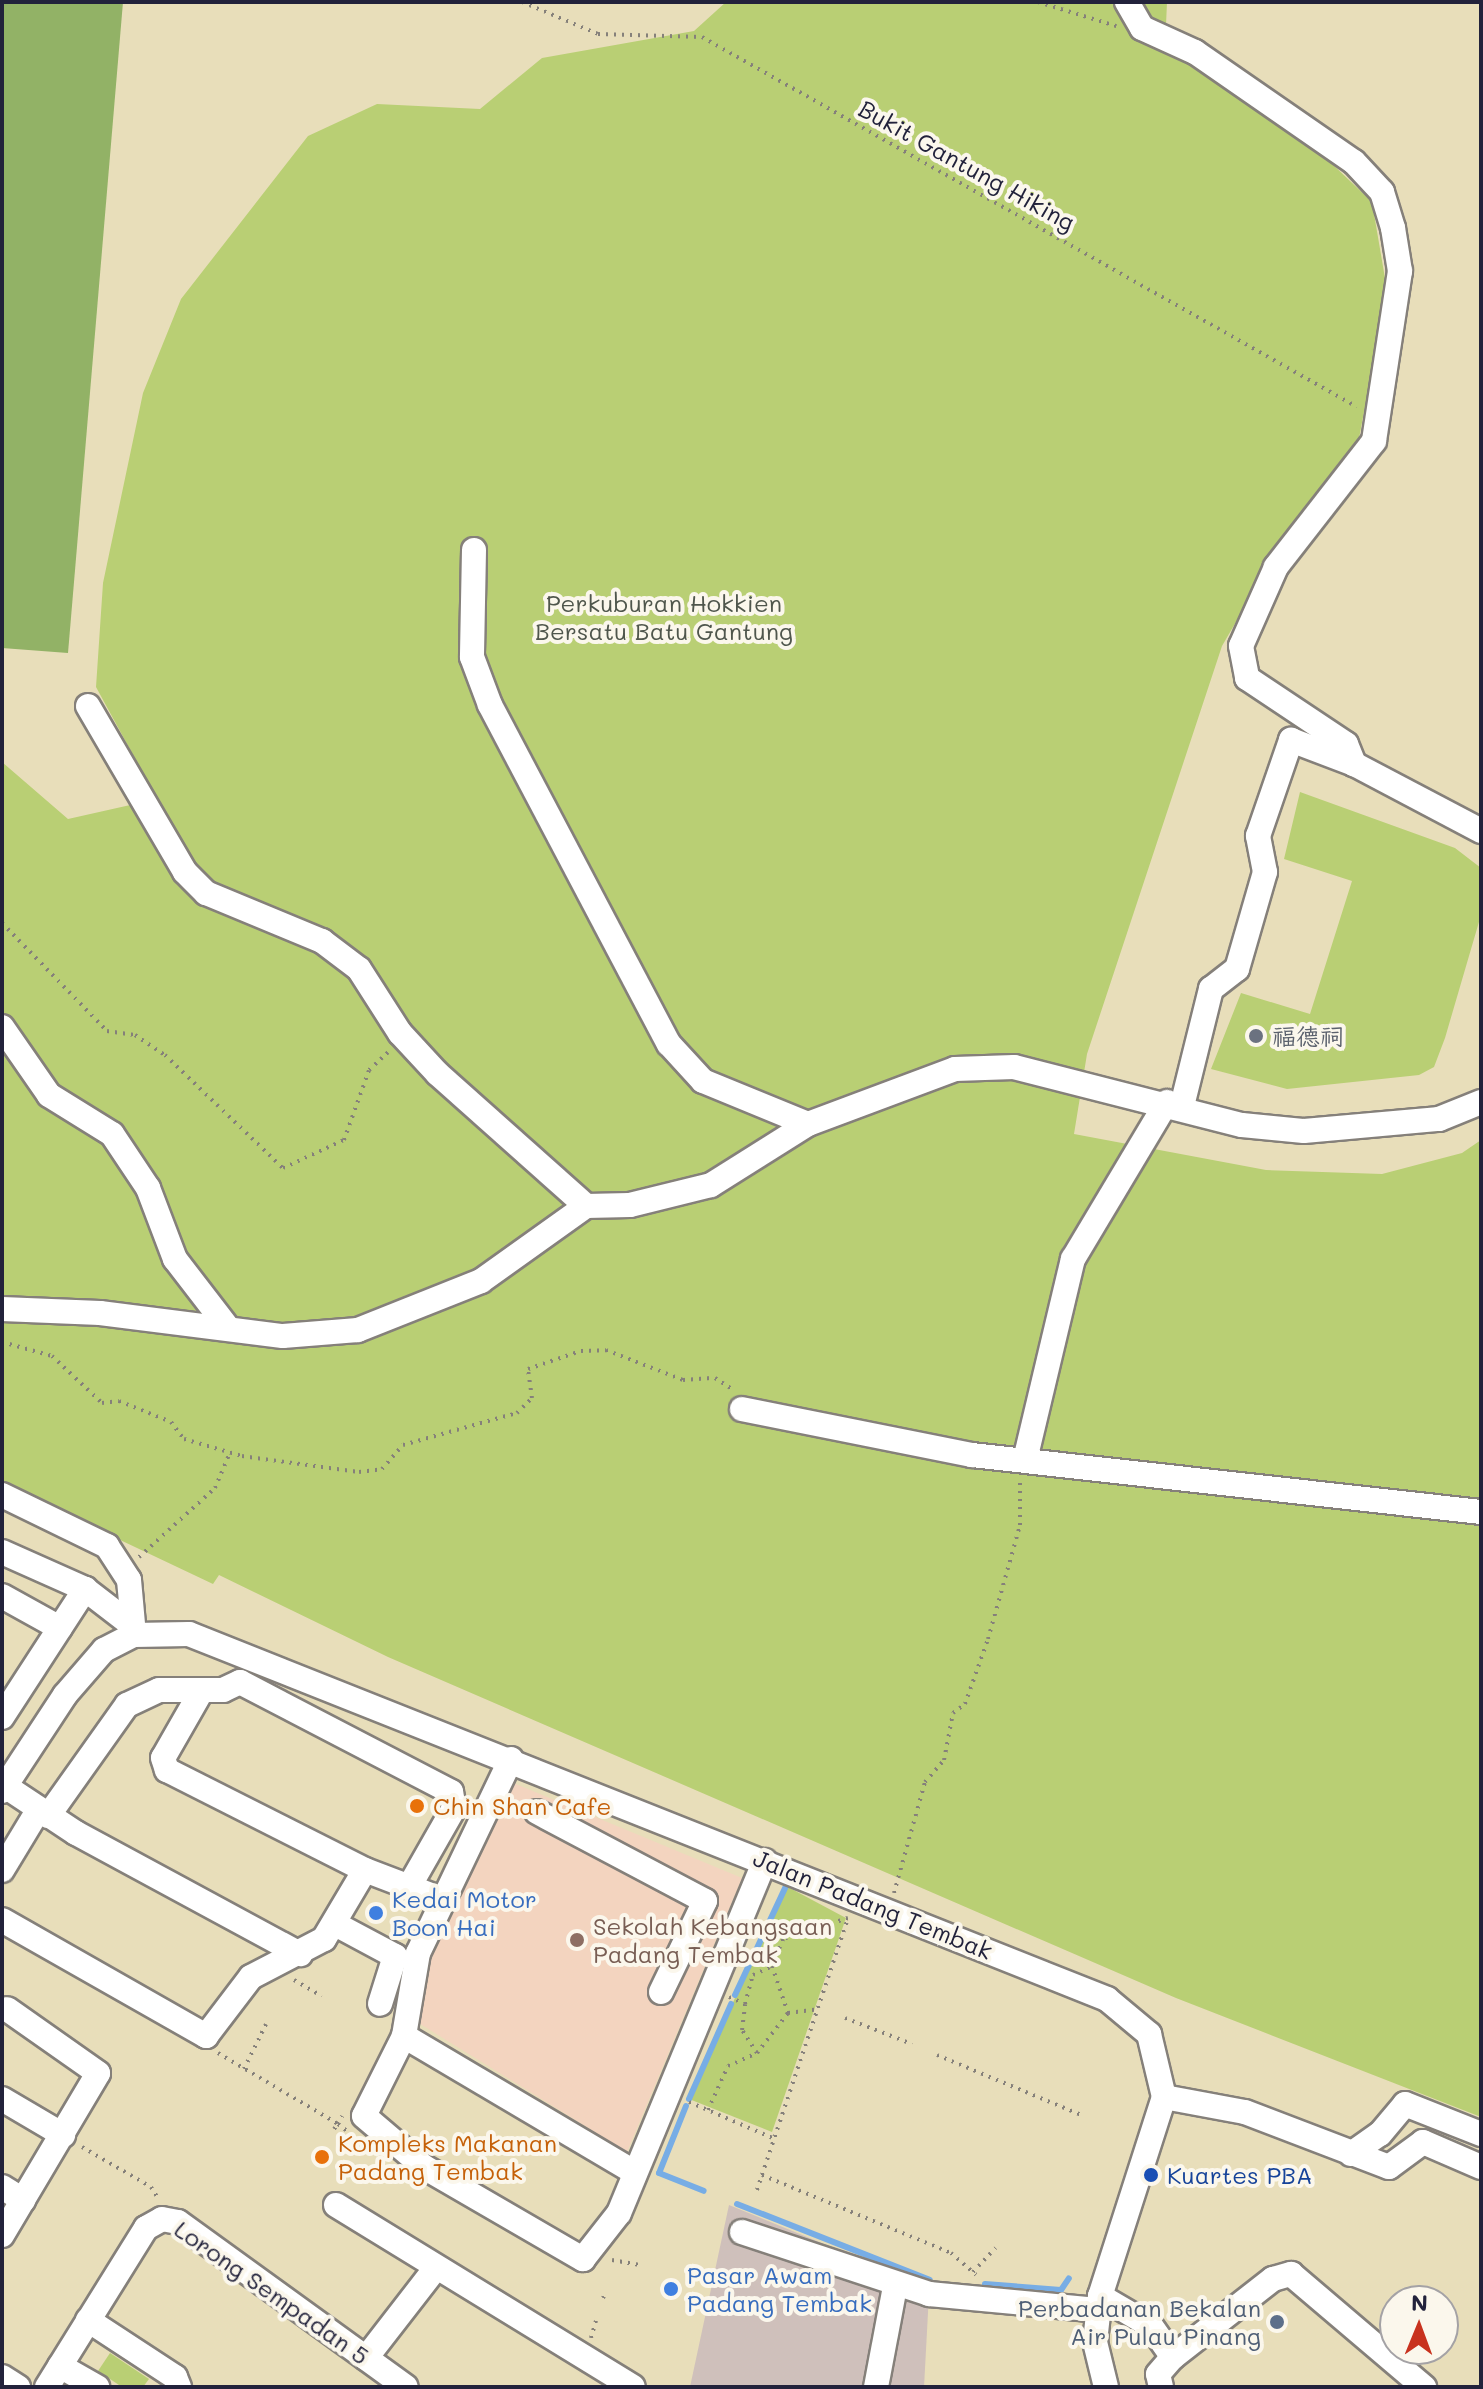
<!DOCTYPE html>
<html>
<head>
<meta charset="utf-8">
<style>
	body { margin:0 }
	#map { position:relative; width:1483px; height:2389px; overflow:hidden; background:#e8deba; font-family:Mali,"LXGW WenKai TC",sans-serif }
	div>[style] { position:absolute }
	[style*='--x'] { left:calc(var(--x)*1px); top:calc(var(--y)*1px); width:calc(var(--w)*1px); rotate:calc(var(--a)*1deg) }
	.built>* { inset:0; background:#f3d4bf }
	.industrial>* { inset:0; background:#cfc0bb }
	.green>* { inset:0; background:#b9cf74 }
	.forest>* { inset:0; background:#92b266 }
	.stream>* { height:6px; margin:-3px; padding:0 3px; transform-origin:3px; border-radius:3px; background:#77ade5 }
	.path>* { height:4px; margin-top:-2px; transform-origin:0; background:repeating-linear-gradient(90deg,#85807a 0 2px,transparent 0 8px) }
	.roads { filter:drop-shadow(2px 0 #85807a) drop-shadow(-2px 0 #85807a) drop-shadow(0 2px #85807a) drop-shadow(0 -2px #85807a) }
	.minor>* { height:24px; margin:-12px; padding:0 12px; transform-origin:12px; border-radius:12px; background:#fff }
	.dots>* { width:22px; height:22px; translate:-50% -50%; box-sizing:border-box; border:4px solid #fbf7ec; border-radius:50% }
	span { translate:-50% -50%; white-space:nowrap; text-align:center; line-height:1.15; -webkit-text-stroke:8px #fbf7ec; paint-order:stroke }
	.street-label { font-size:24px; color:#22223b }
	.park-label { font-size:24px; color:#4f564c }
	.worship-label { font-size:24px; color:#5b616d }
	.left { translate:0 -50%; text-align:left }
	.food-label { font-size:24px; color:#c56008 }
	.shop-label { font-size:24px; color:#366cbe }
	.education-label { font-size:24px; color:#785e54 }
	.transit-label { font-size:24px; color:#164399 }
	.service-label { font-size:24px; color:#4e5e75 }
	.right { translate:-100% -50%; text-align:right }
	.frame { position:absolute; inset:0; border:4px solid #22223b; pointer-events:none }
	.north { position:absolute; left:1379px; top:2285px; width:80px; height:80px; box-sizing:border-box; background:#fbf7ec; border:2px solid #a4a2a5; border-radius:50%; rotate:1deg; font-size:22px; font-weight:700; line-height:32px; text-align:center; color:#22223b }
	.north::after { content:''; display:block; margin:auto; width:28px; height:36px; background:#c8321e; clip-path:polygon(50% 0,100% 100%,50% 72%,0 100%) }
</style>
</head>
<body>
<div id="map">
	<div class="built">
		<div style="clip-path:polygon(511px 1782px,742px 1878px,627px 2152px,417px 2022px,426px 1970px)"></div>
	</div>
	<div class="industrial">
		<div style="clip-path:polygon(729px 2205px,919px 2283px,929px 2294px,924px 2387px,690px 2387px)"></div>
	</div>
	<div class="green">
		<div style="clip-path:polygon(726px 2px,1167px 2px,1165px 49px,1306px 139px,1372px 202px,1387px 290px,1357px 449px,1284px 539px,1222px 646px,1087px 1054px,1074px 1134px,1266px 1170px,1382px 1174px,1462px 1153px,1481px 1140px,1481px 2117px,1176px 1998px,388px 1657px,219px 1575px,213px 1584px,2px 1484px,2px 762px,68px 819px,157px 799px,96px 687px,103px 583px,143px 393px,181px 299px,308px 136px,377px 104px,480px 109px,542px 58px,694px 31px)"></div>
		<div style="clip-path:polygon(1300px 792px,1455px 848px,1481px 868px,1481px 915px,1445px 1038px,1434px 1067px,1419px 1075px,1287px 1089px,1211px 1069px,1241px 993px,1310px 1014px,1352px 881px,1284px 859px)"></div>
		<div style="clip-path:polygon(786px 1886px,846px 1918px,772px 2132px,689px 2099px)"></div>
		<div style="clip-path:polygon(110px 2353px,149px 2379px,143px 2387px,122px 2387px,98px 2371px)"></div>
	</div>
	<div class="forest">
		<div style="clip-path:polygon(2px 2px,123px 2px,68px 653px,2px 648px)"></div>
	</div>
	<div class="stream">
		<div style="--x:735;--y:1995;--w:120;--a:-64.9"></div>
		<div style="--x:689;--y:2099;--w:104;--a:-66.1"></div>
		<div style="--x:686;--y:2106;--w:72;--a:111.9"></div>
		<div style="--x:659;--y:2173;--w:48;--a:21.8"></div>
		<div style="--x:737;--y:2204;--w:207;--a:21.5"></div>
		<div style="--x:985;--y:2284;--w:76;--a:4.5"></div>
		<div style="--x:1061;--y:2290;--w:14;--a:-56"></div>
	</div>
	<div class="path">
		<div style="--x:522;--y:2;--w:82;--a:22.8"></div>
		<div style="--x:598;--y:34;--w:104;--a:1.7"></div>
		<div style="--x:702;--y:37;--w:752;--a:29.46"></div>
		<div style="--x:1038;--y:2;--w:82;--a:17.1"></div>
		<div style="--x:2;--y:923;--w:151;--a:45.8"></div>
		<div style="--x:107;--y:1031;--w:28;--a:8"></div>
		<div style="--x:135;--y:1035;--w:36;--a:34"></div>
		<div style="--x:165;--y:1055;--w:163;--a:43.8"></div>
		<div style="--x:283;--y:1168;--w:67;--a:-24.7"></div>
		<div style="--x:344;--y:1140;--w:74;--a:-70.3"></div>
		<div style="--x:369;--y:1070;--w:26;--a:-43"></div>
		<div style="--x:2;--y:1342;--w:52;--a:15.6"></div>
		<div style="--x:52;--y:1356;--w:69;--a:43.2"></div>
		<div style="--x:102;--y:1403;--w:17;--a:-7"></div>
		<div style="--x:119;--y:1401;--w:56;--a:22"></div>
		<div style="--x:171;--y:1422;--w:21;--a:53"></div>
		<div style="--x:184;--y:1439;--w:60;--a:16.3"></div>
		<div style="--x:242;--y:1456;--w:118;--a:7.8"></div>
		<div style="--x:359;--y:1472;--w:23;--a:-7"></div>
		<div style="--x:382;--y:1469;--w:32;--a:-49"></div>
		<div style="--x:403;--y:1445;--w:118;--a:-15.7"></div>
		<div style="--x:517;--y:1413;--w:21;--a:-45"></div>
		<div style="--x:532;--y:1398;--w:29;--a:-98"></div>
		<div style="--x:528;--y:1369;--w:56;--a:-18.8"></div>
		<div style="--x:581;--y:1351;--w:25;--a:-2"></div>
		<div style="--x:606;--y:1350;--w:83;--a:21.3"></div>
		<div style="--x:683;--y:1380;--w:32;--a:-4"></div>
		<div style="--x:715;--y:1378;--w:20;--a:33"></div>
		<div style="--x:139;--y:1557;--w:103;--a:-42.2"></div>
		<div style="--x:215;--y:1488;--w:38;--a:-67"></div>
		<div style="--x:894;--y:1893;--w:115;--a:-74.4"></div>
		<div style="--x:925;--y:1782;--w:29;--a:-49"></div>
		<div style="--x:944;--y:1760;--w:48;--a:-79.2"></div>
		<div style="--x:953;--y:1713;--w:15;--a:-37"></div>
		<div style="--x:965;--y:1704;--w:69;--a:-70.5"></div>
		<div style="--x:988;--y:1639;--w:118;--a:-74.3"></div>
		<div style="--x:1020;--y:1525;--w:44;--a:-90"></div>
		<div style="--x:294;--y:1980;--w:32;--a:30"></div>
		<div style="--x:729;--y:1997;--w:17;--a:24"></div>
		<div style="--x:845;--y:2018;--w:72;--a:21.2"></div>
		<div style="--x:218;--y:2053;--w:139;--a:30.6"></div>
		<div style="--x:338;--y:2124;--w:9;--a:-63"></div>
		<div style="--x:757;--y:2053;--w:27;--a:-123"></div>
		<div style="--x:742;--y:2030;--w:26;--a:-83"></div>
		<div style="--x:745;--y:2004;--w:30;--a:-75"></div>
		<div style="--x:753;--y:1975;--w:21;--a:-25"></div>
		<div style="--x:937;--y:2055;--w:156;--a:22.6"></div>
		<div style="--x:244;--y:2069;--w:50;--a:-63.9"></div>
		<div style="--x:689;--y:2102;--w:94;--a:23.3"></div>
		<div style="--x:708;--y:2110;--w:48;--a:-65.6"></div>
		<div style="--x:728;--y:2066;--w:32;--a:-24"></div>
		<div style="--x:757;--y:2053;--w:51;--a:-52.2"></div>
		<div style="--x:788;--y:2013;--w:32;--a:-7"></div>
		<div style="--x:334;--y:2129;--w:6;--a:-51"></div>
		<div style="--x:338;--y:2124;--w:11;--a:38"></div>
		<div style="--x:82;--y:2147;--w:80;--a:30.1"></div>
		<div style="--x:151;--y:2187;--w:15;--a:58"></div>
		<div style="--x:762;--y:2175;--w:204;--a:22.4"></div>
		<div style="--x:951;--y:2253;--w:33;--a:41"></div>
		<div style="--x:757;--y:2190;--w:287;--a:-71.5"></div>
		<div style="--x:848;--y:1918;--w:68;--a:162.1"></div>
		<div style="--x:783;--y:1939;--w:29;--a:112"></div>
		<div style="--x:772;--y:1966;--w:50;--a:71.2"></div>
		<div style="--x:612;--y:2260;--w:27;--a:10"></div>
		<div style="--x:973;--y:2272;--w:33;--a:-47"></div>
		<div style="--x:603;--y:2298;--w:2;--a:-63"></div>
		<div style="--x:591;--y:2338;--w:18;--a:-74"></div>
	</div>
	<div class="roads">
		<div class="minor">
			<div style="--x:1127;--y:2;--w:30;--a:60"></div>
			<div style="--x:1142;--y:28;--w:58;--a:24.4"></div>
			<div style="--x:1195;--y:52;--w:193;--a:34.7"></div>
			<div style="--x:1354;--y:162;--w:41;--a:47"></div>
			<div style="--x:1382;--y:192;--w:38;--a:73"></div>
			<div style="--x:1393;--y:228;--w:44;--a:80.8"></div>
			<div style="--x:1400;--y:271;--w:172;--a:98.7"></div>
			<div style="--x:1374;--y:441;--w:160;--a:127.9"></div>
			<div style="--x:1276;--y:567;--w:86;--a:113.9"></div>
			<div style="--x:1241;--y:646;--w:33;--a:79"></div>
			<div style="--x:1247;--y:678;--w:119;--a:33.7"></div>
			<div style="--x:1346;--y:744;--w:22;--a:68"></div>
			<div style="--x:474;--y:550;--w:107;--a:91.1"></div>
			<div style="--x:472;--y:657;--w:51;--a:69.4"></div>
			<div style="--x:490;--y:705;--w:383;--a:62.2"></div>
			<div style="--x:669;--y:1044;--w:50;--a:47.4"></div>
			<div style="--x:703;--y:1081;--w:113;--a:22.3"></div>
			<div style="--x:88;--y:706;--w:192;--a:59.7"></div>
			<div style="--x:185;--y:872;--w:30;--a:45"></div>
			<div style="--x:206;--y:893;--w:126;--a:22.5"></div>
			<div style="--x:322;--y:941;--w:46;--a:37.1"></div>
			<div style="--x:359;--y:969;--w:76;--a:57.4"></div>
			<div style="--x:400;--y:1033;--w:56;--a:47.2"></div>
			<div style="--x:438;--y:1074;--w:198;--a:41.7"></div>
			<div style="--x:2;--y:1027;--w:83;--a:55.3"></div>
			<div style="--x:49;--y:1095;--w:74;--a:31.8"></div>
			<div style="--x:112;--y:1134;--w:65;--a:56.3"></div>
			<div style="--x:148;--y:1188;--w:76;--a:69.2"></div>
			<div style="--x:175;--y:1259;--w:88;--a:52.4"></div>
			<div style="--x:1182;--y:1106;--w:121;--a:-76.1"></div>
			<div style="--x:1211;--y:989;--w:33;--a:-38"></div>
			<div style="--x:1237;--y:969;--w:101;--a:-73.9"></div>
			<div style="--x:1265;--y:872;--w:37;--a:-101"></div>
			<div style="--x:1258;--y:836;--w:102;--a:-71"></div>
			<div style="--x:1291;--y:740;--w:67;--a:20.9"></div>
			<div style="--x:1354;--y:764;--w:144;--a:27.8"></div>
			<div style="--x:2;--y:1309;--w:98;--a:2.3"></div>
			<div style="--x:100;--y:1313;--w:184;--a:7.2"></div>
			<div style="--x:283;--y:1336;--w:75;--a:-4.6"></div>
			<div style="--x:358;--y:1330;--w:132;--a:-21.7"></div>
			<div style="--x:481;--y:1281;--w:129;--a:-35.5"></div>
			<div style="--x:586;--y:1206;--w:44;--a:-1.3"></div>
			<div style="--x:630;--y:1205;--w:83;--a:-13.9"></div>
			<div style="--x:711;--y:1185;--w:115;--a:-32.2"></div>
			<div style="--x:808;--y:1124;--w:157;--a:-20.5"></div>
			<div style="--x:955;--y:1069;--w:59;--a:-1.9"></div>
			<div style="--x:1014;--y:1067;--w:235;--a:14.3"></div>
			<div style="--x:1242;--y:1125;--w:62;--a:5.5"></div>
			<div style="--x:1304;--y:1131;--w:136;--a:-5.1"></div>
			<div style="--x:1439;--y:1119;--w:45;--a:-22"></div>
			<div style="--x:742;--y:1409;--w:235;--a:11.3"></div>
			<div style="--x:972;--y:1455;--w:512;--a:6.39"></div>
			<div style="--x:1025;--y:1460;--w:207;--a:-76.6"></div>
			<div style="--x:1073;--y:1259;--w:183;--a:-59.1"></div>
			<div style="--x:2;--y:1495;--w:117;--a:25.9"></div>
			<div style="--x:107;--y:1546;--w:40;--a:57.1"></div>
			<div style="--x:129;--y:1580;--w:55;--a:84.8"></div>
			<div style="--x:2;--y:1552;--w:91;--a:24"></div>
			<div style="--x:85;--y:1589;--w:59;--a:37.5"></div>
			<div style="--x:2;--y:1596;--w:66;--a:28.9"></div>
			<div style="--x:202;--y:1690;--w:78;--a:119.8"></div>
			<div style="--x:163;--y:1758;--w:13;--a:72"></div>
			<div style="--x:167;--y:1770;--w:222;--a:26.8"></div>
			<div style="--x:365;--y:1870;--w:85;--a:20.8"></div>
			<div style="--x:2;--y:1717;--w:153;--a:-57"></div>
			<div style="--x:511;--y:1759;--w:215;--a:115.6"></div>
			<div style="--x:418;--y:1953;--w:84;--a:99.6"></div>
			<div style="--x:404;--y:2036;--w:89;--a:116.6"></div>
			<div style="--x:364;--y:2116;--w:79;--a:40.4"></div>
			<div style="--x:424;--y:2167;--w:184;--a:30.1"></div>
			<div style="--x:583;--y:2259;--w:58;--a:-52"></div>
			<div style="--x:619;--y:2213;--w:381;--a:-67.5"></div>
			<div style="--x:5;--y:1786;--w:85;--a:33.5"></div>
			<div style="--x:76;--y:1833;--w:255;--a:28.4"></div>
			<div style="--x:2;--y:1791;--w:115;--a:-56.7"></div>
			<div style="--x:65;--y:1695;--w:60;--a:-49.1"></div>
			<div style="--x:104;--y:1650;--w:34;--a:-27"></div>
			<div style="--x:134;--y:1635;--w:55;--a:-1"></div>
			<div style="--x:189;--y:1634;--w:988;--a:21.68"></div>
			<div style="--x:1107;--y:1999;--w:55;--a:39.8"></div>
			<div style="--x:1149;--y:2034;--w:65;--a:76.6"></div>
			<div style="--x:1164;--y:2097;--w:209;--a:107.8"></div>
			<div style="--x:1100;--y:2296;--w:46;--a:96.2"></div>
			<div style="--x:1095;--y:2342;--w:46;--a:76.3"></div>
			<div style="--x:537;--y:1812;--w:190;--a:27.9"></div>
			<div style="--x:705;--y:1901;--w:101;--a:115.8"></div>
			<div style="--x:48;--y:1816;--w:136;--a:-54.6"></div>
			<div style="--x:127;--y:1705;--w:35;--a:-25"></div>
			<div style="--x:159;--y:1690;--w:64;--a:0"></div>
			<div style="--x:223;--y:1690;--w:19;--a:-25"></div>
			<div style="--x:240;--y:1682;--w:238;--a:27.5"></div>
			<div style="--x:451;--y:1792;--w:16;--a:79"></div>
			<div style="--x:454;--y:1808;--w:89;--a:119.7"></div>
			<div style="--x:2;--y:1870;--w:71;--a:-58.8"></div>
			<div style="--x:2;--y:1920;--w:235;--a:29.6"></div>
			<div style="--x:206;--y:2036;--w:74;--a:-52.7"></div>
			<div style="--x:251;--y:1977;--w:82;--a:-27.5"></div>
			<div style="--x:324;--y:1939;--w:80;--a:-59.3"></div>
			<div style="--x:337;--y:1925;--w:66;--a:28.1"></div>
			<div style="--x:395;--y:1956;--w:50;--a:107.4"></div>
			<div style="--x:404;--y:2036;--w:267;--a:30.6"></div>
			<div style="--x:1164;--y:2097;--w:82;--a:10.5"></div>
			<div style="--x:1245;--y:2112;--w:154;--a:20.9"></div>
			<div style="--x:1389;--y:2167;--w:42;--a:-36.3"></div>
			<div style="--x:1423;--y:2142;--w:63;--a:23.3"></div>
			<div style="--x:2;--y:2099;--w:71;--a:30.5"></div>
			<div style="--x:1351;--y:2154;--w:35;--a:-35"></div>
			<div style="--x:1380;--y:2134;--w:39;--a:-50"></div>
			<div style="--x:1405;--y:2104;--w:82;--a:21.5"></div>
			<div style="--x:2;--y:2187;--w:25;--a:32"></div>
			<div style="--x:336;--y:2205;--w:348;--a:31.5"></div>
			<div style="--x:742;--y:2232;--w:197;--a:18.3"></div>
			<div style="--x:929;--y:2294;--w:169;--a:5.4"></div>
			<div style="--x:2;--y:2235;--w:188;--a:-59.3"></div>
			<div style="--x:98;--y:2073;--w:111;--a:-144.9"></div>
			<div style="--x:1100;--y:2296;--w:59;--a:30.5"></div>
			<div style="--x:1151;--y:2326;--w:38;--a:55"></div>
			<div style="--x:88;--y:2320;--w:104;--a:33.2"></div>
			<div style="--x:175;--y:2377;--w:11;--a:68"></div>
			<div style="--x:366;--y:2358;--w:113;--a:-52.2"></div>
			<div style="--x:60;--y:2366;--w:43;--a:29.6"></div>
			<div style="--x:2;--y:2377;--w:19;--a:32"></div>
			<div style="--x:47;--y:2387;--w:187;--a:-58.1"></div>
			<div style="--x:146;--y:2228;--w:18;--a:-29"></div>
			<div style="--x:162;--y:2219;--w:16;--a:11"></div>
			<div style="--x:178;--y:2222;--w:281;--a:35.9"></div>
			<div style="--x:876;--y:2387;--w:103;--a:-79.3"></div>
			<div style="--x:1161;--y:2387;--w:13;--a:-103"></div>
			<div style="--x:1158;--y:2374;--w:23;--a:-49"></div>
			<div style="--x:1173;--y:2357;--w:127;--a:-38"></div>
			<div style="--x:1273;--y:2279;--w:19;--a:-16"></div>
			<div style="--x:1291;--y:2274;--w:175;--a:40.4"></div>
		</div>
	</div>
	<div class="dots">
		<div style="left:1256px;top:1036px;background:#6b7280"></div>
		<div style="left:417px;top:1806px;background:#e8710a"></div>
		<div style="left:376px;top:1913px;background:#3f7fe0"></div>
		<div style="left:577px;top:1940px;background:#8d6e63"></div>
		<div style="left:322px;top:2157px;background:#e8710a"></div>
		<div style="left:1151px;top:2175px;background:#1a4fb4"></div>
		<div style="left:671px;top:2289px;background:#3f7fe0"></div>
		<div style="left:1277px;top:2322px;background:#5c6f8a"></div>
	</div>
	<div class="street-label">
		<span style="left:967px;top:165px;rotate:29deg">Bukit Gantung Hiking</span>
		<span style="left:873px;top:1904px;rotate:22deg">Jalan Padang Tembak</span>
		<span style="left:272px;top:2292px;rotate:35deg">Lorong Sempadan 5</span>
	</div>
	<div class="park-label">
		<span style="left:664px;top:617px">Perkuburan Hokkien<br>Bersatu Batu Gantung</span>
	</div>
	<div class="worship-label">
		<span class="left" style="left:1272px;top:1036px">福德祠</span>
	</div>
	<div class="food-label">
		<span class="left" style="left:433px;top:1806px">Chin Shan Cafe</span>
		<span class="left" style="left:338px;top:2157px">Kompleks Makanan<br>Padang Tembak</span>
	</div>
	<div class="shop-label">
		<span class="left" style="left:392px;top:1913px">Kedai Motor<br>Boon Hai</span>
		<span class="left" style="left:687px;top:2289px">Pasar Awam<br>Padang Tembak</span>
	</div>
	<div class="education-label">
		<span class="left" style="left:593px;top:1940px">Sekolah Kebangsaan<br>Padang Tembak</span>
	</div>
	<div class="transit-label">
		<span class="left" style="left:1167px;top:2175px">Kuartes PBA</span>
	</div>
	<div class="service-label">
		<span class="right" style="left:1261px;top:2322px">Perbadanan Bekalan<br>Air Pulau Pinang</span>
	</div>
	<div class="frame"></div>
	<div class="north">N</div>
</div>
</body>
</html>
